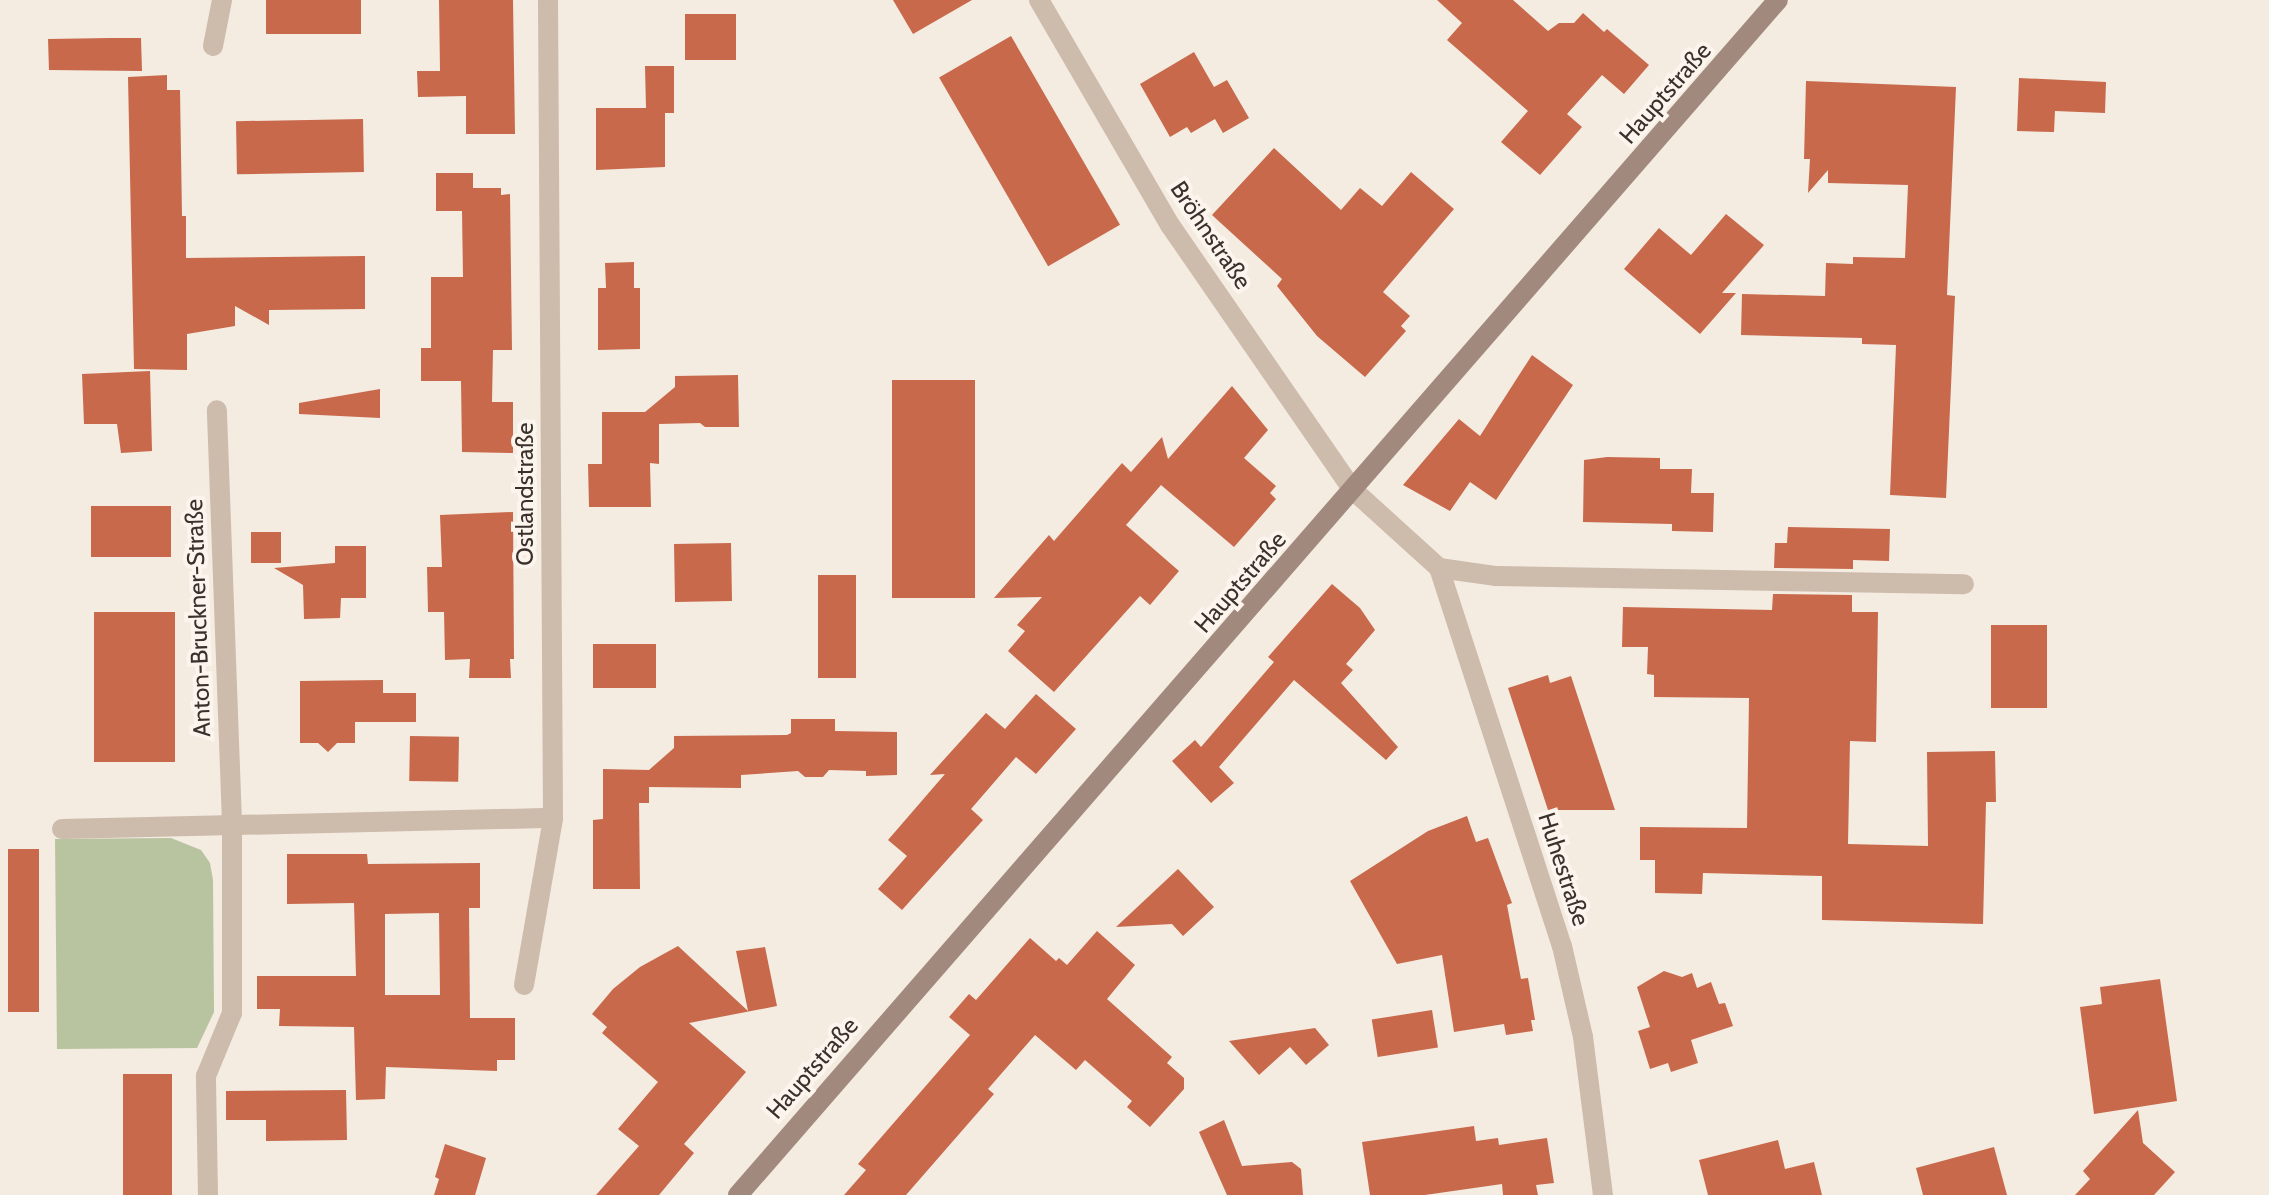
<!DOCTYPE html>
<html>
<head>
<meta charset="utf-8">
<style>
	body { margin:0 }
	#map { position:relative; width:2269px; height:1195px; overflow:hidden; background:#f4ebe1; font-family:Cabin,sans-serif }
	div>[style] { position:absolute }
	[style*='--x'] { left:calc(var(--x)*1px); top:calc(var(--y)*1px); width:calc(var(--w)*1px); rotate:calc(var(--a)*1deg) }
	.green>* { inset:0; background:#b8c4a0 }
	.building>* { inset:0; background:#c8694b; transform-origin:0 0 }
	.street>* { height:20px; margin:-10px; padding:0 10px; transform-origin:10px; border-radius:10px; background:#cdbbac }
	.secondary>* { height:20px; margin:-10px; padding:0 10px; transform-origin:10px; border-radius:10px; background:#a18a7d }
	span { translate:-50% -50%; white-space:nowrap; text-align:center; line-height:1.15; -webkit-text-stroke:8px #fbf5ee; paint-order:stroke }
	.street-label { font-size:24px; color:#3b302b }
</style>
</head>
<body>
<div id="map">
	<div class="green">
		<div style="clip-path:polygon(171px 838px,201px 850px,210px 863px,213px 880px,214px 1012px,197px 1048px,57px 1049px,55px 839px)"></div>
	</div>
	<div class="building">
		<div style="left:266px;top:0;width:95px;height:34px"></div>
		<div style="clip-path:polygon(439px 0,513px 0,515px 134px,466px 134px,466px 96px,418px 97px,417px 71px,440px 71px)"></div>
		<div style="clip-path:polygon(893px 0,972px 0,913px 34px)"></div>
		<div style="clip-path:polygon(1437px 0,1513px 0,1548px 31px,1559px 23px,1574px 23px,1583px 13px,1604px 32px,1607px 29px,1649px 65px,1624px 94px,1602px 75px,1567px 114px,1582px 127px,1540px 175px,1501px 142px,1528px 111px,1447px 40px,1462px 23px)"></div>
		<div style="left:685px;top:14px;width:51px;height:46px"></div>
		<div style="left:1011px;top:36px;width:218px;height:83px;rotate:60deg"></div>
		<div style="clip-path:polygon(110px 38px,141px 38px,142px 71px,49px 70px,48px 39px)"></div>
		<div style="clip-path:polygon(1194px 52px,1214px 87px,1227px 80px,1249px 118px,1223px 133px,1215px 119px,1191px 133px,1187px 127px,1170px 137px,1140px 84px)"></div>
		<div style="clip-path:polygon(645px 66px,674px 66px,674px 113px,665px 113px,665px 167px,596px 170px,596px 108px,646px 108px)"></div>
		<div style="clip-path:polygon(167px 75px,167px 90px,180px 90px,182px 216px,186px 216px,186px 258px,365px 256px,365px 309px,269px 310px,269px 325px,235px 306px,235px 326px,187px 334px,187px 370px,134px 369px,128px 77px)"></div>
		<div style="clip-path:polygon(2019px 78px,2106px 82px,2105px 113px,2055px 111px,2054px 132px,2017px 131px)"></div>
		<div style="clip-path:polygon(1806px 81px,1956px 87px,1947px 295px,1955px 296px,1946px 498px,1890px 495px,1896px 345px,1862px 344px,1862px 338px,1741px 335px,1742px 294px,1825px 296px,1826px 263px,1853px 264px,1853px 257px,1905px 258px,1908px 185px,1828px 183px,1828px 170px,1808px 193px,1810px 159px,1804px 159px)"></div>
		<div style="left:363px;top:119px;width:53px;height:127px;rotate:89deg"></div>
		<div style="clip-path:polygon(1274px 148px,1341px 210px,1360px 188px,1382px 206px,1411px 172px,1454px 209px,1383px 292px,1410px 316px,1401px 326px,1406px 331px,1365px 377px,1317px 336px,1277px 286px,1282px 279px,1212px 215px)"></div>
		<div style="clip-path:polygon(436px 173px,473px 173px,473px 188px,501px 188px,501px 195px,510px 194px,512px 350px,493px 350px,492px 402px,513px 402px,513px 453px,462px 452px,461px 381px,421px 381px,421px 348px,431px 348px,431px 277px,463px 277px,462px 211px,436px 211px)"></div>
		<div style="clip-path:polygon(1726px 214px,1764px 245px,1722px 293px,1736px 293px,1700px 334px,1624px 269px,1659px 228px,1691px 255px)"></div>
		<div style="clip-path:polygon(634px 262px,634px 288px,640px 288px,640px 349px,598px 350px,598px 288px,606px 288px,605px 263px)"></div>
		<div style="clip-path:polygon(1532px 355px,1573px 385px,1496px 500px,1470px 482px,1450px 511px,1403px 485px,1459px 419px,1480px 436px)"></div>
		<div style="clip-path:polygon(150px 371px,152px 451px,121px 453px,117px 424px,84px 424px,82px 374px)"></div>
		<div style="clip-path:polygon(738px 375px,739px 427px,705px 427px,700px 423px,659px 424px,659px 464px,650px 463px,651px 507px,589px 507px,588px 464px,602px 464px,602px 412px,645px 412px,675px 387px,675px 376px)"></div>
		<div style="left:975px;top:380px;width:218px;height:83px;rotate:90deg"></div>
		<div style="clip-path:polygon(1232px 386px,1268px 430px,1244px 458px,1276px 486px,1270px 493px,1276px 499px,1234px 547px,1161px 485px,1126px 525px,1179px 571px,1150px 605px,1140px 596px,1054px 692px,1008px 651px,1025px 631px,1017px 625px,1042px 597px,994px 598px,1049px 535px,1054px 541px,1122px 463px,1131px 472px,1162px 437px,1168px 459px)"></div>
		<div style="clip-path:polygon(380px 389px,380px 418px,299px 414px,299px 403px)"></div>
		<div style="clip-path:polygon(1607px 457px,1660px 458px,1660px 469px,1692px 469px,1691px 493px,1714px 493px,1713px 532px,1672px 531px,1672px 524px,1583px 522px,1584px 460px)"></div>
		<div style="left:91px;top:506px;width:80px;height:51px"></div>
		<div style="clip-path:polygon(513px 512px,514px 659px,510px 659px,511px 678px,469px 678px,470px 659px,445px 660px,444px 612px,428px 612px,427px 567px,442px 567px,440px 515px)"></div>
		<div style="clip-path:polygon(1788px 527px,1890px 529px,1889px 561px,1853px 560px,1853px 569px,1774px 568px,1775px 543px,1787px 543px)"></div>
		<div style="left:281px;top:532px;width:31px;height:30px;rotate:90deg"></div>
		<div style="left:731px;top:543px;width:58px;height:57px;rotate:89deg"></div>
		<div style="clip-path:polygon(335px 546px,366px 546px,366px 598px,341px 598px,340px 618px,304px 619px,303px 585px,274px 568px,335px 563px)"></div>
		<div style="left:856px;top:575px;width:103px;height:38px;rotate:90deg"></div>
		<div style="clip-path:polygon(1332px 584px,1360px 608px,1375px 630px,1346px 664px,1353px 670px,1341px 683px,1398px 747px,1386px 760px,1294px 680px,1219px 767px,1234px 783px,1211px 803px,1172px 761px,1195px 740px,1201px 747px,1274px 662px,1268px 657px)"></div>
		<div style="clip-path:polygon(1773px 594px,1852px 595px,1852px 612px,1878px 612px,1876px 742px,1850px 741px,1848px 844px,1928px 846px,1927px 752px,1995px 751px,1996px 802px,1986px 802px,1983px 924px,1822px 920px,1822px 876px,1703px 873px,1702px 894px,1655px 893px,1655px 860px,1640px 860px,1640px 827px,1747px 828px,1749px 698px,1654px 697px,1654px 675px,1647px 674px,1648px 647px,1622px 647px,1623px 607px,1772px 610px)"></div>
		<div style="left:175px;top:612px;width:150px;height:81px;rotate:90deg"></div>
		<div style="left:1991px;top:625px;width:56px;height:83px"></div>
		<div style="left:656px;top:644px;width:44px;height:63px;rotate:90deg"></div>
		<div style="clip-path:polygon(1548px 675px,1550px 683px,1571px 676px,1615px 810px,1548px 810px,1508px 688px)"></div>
		<div style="clip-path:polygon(383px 680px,383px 693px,416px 693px,416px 722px,355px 722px,355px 743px,337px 743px,328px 752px,318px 743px,300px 743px,300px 681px)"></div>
		<div style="clip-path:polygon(1036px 694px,1076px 729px,1036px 774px,1016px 757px,971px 809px,983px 820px,902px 910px,878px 889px,907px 856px,888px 840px,945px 774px,930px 775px,986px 713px,1005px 729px)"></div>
		<div style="clip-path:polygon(791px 719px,835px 719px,835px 731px,897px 732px,897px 775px,866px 776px,866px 771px,829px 770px,823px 777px,805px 777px,798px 771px,741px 775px,741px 788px,649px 787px,649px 803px,639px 803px,640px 889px,593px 889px,593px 820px,603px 819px,603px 769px,649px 770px,674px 748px,674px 736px,787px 735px,791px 733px)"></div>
		<div style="left:410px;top:736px;width:49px;height:45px;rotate:1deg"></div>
		<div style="clip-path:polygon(1467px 816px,1476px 842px,1488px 838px,1512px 903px,1507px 905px,1521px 979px,1528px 978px,1535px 1020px,1531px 1020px,1533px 1031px,1506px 1035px,1504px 1024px,1454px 1032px,1442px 955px,1397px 964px,1350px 881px,1428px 831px)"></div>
		<div style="left:39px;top:849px;width:163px;height:31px;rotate:90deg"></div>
		<div style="clip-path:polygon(evenodd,287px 854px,367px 854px,368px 864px,480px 863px,480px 908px,469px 908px,470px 1018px,515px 1018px,515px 1060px,497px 1060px,497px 1071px,386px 1067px,385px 1099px,356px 1100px,354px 1027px,279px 1026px,280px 1009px,257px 1009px,257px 976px,356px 976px,354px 903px,287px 904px,287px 854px,439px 913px,440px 995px,385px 995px,385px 914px,439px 913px)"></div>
		<div style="clip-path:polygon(1178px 869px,1214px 907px,1183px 936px,1172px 924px,1116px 927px)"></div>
		<div style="clip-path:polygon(1097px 931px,1135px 965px,1107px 999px,1172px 1057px,1167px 1063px,1184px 1078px,1184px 1089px,1150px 1127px,1127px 1107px,1132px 1101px,1085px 1060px,1076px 1070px,1035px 1035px,988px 1089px,994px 1094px,906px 1195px,844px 1195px,866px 1170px,858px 1164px,970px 1035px,949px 1017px,969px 994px,976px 1000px,1030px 938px,1056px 961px,1059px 958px,1067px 965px)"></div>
		<div style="clip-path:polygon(678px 946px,748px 1011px,736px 951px,765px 947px,777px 1006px,689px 1023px,746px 1072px,684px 1144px,694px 1153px,659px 1195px,596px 1195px,639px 1146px,618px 1129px,658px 1082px,602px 1033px,607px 1027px,592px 1014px,613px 989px,640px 967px)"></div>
		<div style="clip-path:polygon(1664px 971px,1682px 977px,1692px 973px,1697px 988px,1711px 982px,1719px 1004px,1725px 1003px,1733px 1026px,1691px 1040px,1698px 1063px,1671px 1072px,1668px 1063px,1650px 1069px,1638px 1031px,1650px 1027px,1637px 987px)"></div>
		<div style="clip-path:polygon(2160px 979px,2177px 1101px,2094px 1114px,2080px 1007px,2102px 1004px,2100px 987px)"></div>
		<div style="left:1432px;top:1010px;width:38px;height:61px;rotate:81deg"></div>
		<div style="clip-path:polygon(1315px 1028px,1329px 1045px,1306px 1065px,1290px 1047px,1259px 1075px,1229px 1041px)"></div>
		<div style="left:123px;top:1074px;width:49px;height:121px"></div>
		<div style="clip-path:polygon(346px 1090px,347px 1140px,266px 1141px,266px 1120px,226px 1120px,226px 1091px)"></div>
		<div style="clip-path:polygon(2138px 1110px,2143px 1143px,2175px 1172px,2154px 1195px,2075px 1195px,2090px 1179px,2083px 1171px)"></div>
		<div style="clip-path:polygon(1224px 1120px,1242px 1166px,1292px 1162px,1301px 1169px,1303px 1195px,1227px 1195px,1199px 1132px)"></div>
		<div style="clip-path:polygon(1474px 1126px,1476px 1141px,1498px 1138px,1499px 1145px,1547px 1138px,1554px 1183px,1536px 1185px,1538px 1195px,1503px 1195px,1502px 1184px,1425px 1195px,1370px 1195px,1362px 1142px)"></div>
		<div style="clip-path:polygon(1778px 1140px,1785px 1169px,1814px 1162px,1822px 1195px,1708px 1195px,1699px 1160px)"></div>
		<div style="clip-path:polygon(445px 1144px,486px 1158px,475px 1195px,434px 1195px,439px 1179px,435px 1177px)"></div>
		<div style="clip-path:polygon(1994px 1147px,2007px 1195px,1923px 1195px,1916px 1168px)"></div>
	</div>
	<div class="street">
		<div style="--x:1039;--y:0;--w:260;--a:59.8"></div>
		<div style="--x:1170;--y:225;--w:322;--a:55.4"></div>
		<div style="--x:1353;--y:490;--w:116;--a:42.2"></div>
		<div style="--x:1439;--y:568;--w:398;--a:72"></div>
		<div style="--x:1562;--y:946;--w:93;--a:77"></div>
		<div style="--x:1583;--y:1037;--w:159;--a:82.8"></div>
		<div style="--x:213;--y:46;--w:47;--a:-78.9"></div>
		<div style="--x:1439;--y:568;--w:58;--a:8"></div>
		<div style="--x:1496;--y:576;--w:468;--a:1"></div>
		<div style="--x:62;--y:829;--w:491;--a:-1.3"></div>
		<div style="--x:524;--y:985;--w:169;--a:-80.1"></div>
		<div style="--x:553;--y:818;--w:818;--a:-90.35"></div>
		<div style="--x:208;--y:1195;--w:119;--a:-91"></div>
		<div style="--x:206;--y:1076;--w:68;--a:-67.6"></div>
		<div style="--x:232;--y:1013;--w:190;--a:-90"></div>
		<div style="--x:232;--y:823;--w:413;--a:-92.1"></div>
	</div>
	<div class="secondary">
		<div style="--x:738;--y:1195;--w:1584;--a:-48.97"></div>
	</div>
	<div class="street-label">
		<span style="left:1665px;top:93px;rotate:-49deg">Hauptstraße</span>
		<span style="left:1211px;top:235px;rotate:56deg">Bröhnstraße</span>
		<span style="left:525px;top:494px;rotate:-90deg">Ostlandstraße</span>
		<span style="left:1240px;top:582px;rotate:-49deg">Hauptstraße</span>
		<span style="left:198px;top:618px;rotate:-92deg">Anton-Bruckner-Straße</span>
		<span style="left:1564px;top:869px;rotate:72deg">Huhestraße</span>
		<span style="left:812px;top:1068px;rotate:-49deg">Hauptstraße</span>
	</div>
</div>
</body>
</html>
